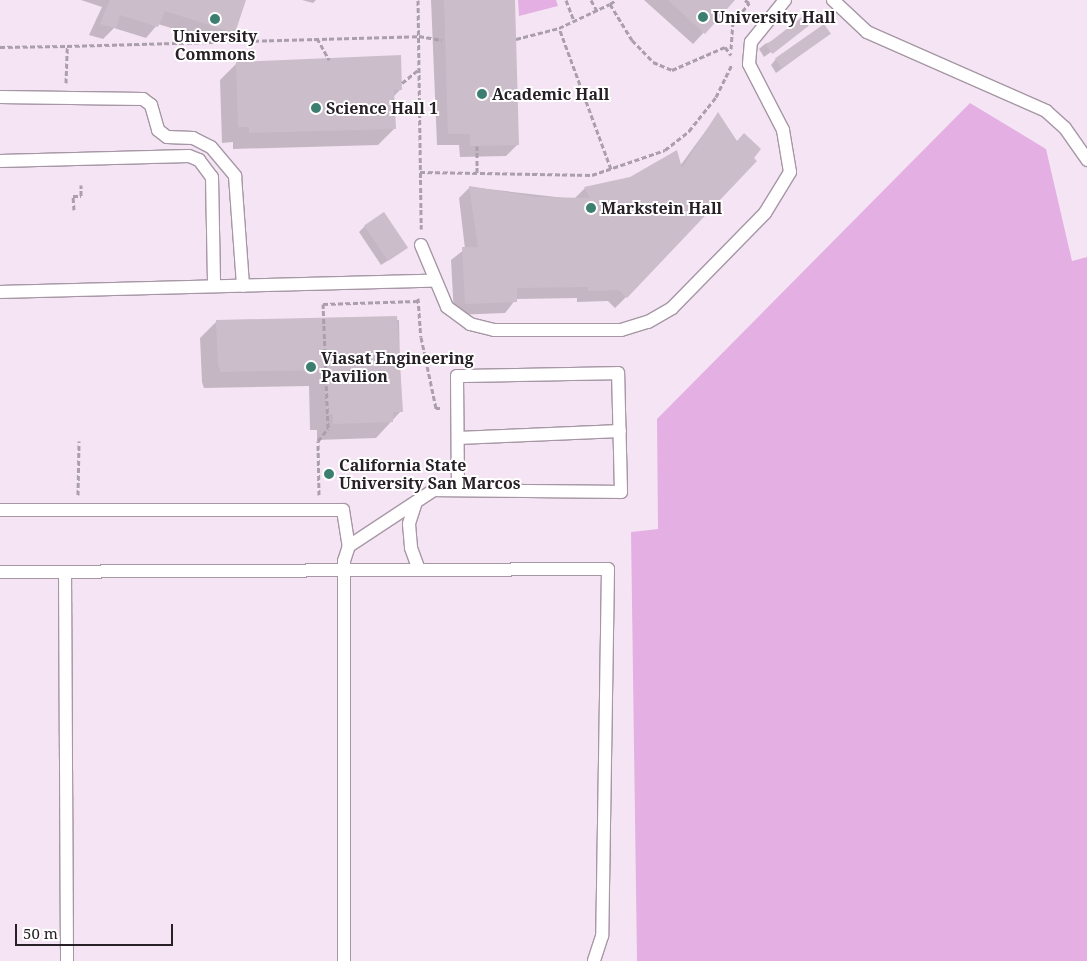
<!DOCTYPE html>
<html>
<head>
<meta charset="utf-8">
<style>
	body { margin:0 }
	#map { position:relative; width:1087px; height:961px; overflow:hidden; background:#f5e5f4; font-family:"Noto Serif",serif }
	div>[style] { position:absolute }
	[style*='--x'] { left:calc(var(--x)*1px); top:calc(var(--y)*1px); width:calc(var(--w)*1px); rotate:calc(var(--a)*1deg) }
	.green>* { inset:0; background:#e4b0e3 }
	.shadow>* { inset:0; background:#0003 }
	.building>* { inset:0; background:#ccbdcb; transform-origin:0 0 }
	.path>* { height:3px; margin-top:-1.5px; transform-origin:0; background:repeating-linear-gradient(90deg,#ab9fab 0 5px,transparent 0 7.5px) }
	.roads { filter:drop-shadow(1px 0 #a697a5) drop-shadow(-1px 0 #a697a5) drop-shadow(0 1px #a697a5) drop-shadow(0 -1px #a697a5) }
	.lane>* { height:12px; margin:-6px; padding:0 6px; transform-origin:6px; border-radius:6px; background:#fff }
	.dots>* { width:14px; height:14px; translate:-50% -50%; box-sizing:border-box; border:2px solid #fff; border-radius:50% }
	span { translate:-50% -50%; white-space:nowrap; text-align:center; line-height:1.15; -webkit-text-stroke:4px #fff; paint-order:stroke }
	.poi-label { font-size:16px; color:#272127; font-weight:700 }
	.left { translate:0 -50%; text-align:left }
	.scale { position:absolute; left:15px; top:924px; width:158px; height:22px; box-sizing:border-box; border:2px solid #272127; border-top:0; padding-left:6px; font-size:15px; line-height:18px; white-space:nowrap; color:#272127; -webkit-text-stroke:4px #fff; paint-order:stroke }
</style>
</head>
<body>
<div id="map">
	<div class="green">
		<div style="clip-path:polygon(518px 0,556px 0,558px 6px,519px 16px)"></div>
		<div style="clip-path:polygon(970px 103px,1046px 149px,1072px 261px,1087px 257px,1087px 961px,637px 961px,631px 532px,658px 529px,657px 419px)"></div>
	</div>
	<div class="shadow">
		<div style="clip-path:polygon(81px 0,245px 0,234px 33px,223px 44px,158px 24px,146px 38px,114px 28px,103px 39px,89px 35px,102px 7px)"></div>
		<div style="clip-path:polygon(302px 0,316px 0,313px 3px)"></div>
		<div style="clip-path:polygon(431px 0,513px 0,517px 145px,506px 156px,460px 157px,459px 145px,437px 145px)"></div>
		<div style="clip-path:polygon(644px 0,734px 0,693px 44px)"></div>
		<div style="clip-path:polygon(807px 26px,764px 57px,759px 49px,765px 44px)"></div>
		<div style="clip-path:polygon(829px 34px,776px 73px,771px 65px,776px 59px)"></div>
		<div style="clip-path:polygon(237px 63px,401px 89px,393px 97px,394px 129px,378px 145px,233px 149px,233px 142px,222px 143px,220px 80px)"></div>
		<div style="clip-path:polygon(718px 114px,626px 297px,615px 308px,608px 301px,577px 302px,577px 298px,516px 299px,505px 313px,454px 315px,451px 260px,465px 249px,459px 198px,470px 187px,574px 199px,585px 188px,680px 166px)"></div>
		<div style="clip-path:polygon(365px 226px,407px 248px,381px 265px,359px 232px)"></div>
		<div style="clip-path:polygon(399px 320px,401px 411px,376px 438px,317px 440px,317px 430px,310px 430px,309px 386px,204px 388px,202px 382px,200px 338px,217px 321px)"></div>
	</div>
	<div class="building">
		<div style="clip-path:polygon(110px 0,246px 0,235px 33px,165px 11px,158px 27px,120px 15px,116px 28px,100px 24px)"></div>
		<div style="clip-path:polygon(444px 0,515px 0,519px 145px,470px 146px,470px 134px,448px 134px)"></div>
		<div style="clip-path:polygon(668px 0,735px 0,705px 34px)"></div>
		<div style="left:802px;top:17px;width:11px;height:46px;rotate:52deg"></div>
		<div style="left:824px;top:24px;width:12px;height:60px;rotate:55deg"></div>
		<div style="clip-path:polygon(401px 55px,402px 90px,394px 90px,396px 129px,249px 133px,249px 127px,238px 127px,236px 62px)"></div>
		<div style="clip-path:polygon(718px 112px,737px 141px,744px 133px,761px 149px,754px 158px,757px 161px,627px 298px,619px 290px,588px 291px,588px 287px,517px 288px,517px 302px,465px 304px,462px 247px,478px 247px,469px 186px,536px 197px,590px 198px,584px 187px,630px 177px,677px 150px,682px 168px)"></div>
		<div style="left:384px;top:212px;width:43px;height:24px;rotate:56deg"></div>
		<div style="clip-path:polygon(397px 316px,403px 412px,393px 412px,393px 422px,333px 424px,333px 414px,326px 414px,325px 370px,221px 372px,218px 365px,216px 320px)"></div>
	</div>
	<div class="path">
		<div style="--x:418;--y:0;--w:229;--a:89.2"></div>
		<div style="--x:566;--y:0;--w:22;--a:69"></div>
		<div style="--x:591;--y:0;--w:13;--a:61"></div>
		<div style="--x:610;--y:4;--w:7;--a:-34"></div>
		<div style="--x:317;--y:38;--w:25;--a:61"></div>
		<div style="--x:516;--y:39;--w:44;--a:-14.3"></div>
		<div style="--x:0;--y:47;--w:67;--a:-0.9"></div>
		<div style="--x:731;--y:49;--w:26;--a:-86"></div>
		<div style="--x:733;--y:23;--w:26;--a:-51"></div>
		<div style="--x:749;--y:3;--w:5;--a:-143"></div>
		<div style="--x:66;--y:83;--w:37;--a:-88"></div>
		<div style="--x:67;--y:46;--w:352;--a:-1.6"></div>
		<div style="--x:419;--y:36;--w:23;--a:10"></div>
		<div style="--x:402;--y:83;--w:22;--a:-39"></div>
		<div style="--x:611;--y:169;--w:150;--a:-110.2"></div>
		<div style="--x:559;--y:28;--w:56;--a:-25.2"></div>
		<div style="--x:610;--y:4;--w:42;--a:58.6"></div>
		<div style="--x:632;--y:40;--w:30;--a:46"></div>
		<div style="--x:653;--y:62;--w:21;--a:23"></div>
		<div style="--x:672;--y:70;--w:58;--a:-23.5"></div>
		<div style="--x:725;--y:47;--w:10;--a:53"></div>
		<div style="--x:420;--y:172;--w:172;--a:1"></div>
		<div style="--x:592;--y:175;--w:77;--a:-18.9"></div>
		<div style="--x:665;--y:150;--w:31;--a:-38"></div>
		<div style="--x:689;--y:131;--w:43;--a:-51.5"></div>
		<div style="--x:716;--y:97;--w:37;--a:-64"></div>
		<div style="--x:477;--y:173;--w:27;--a:-90"></div>
		<div style="--x:74;--y:210;--w:14;--a:-94"></div>
		<div style="--x:73;--y:196;--w:8;--a:0"></div>
		<div style="--x:81;--y:196;--w:11;--a:-90"></div>
		<div style="--x:418;--y:298;--w:39;--a:86"></div>
		<div style="--x:421;--y:337;--w:73;--a:78.1"></div>
		<div style="--x:436;--y:408;--w:4;--a:0"></div>
		<div style="--x:78;--y:495;--w:54;--a:-88.9"></div>
		<div style="--x:319;--y:495;--w:54;--a:-91.1"></div>
		<div style="--x:318;--y:441;--w:16;--a:-52"></div>
		<div style="--x:328;--y:428;--w:124;--a:-92.3"></div>
		<div style="--x:323;--y:304;--w:95;--a:-1.8"></div>
	</div>
	<div class="roads">
		<div class="lane">
			<div style="--x:833;--y:0;--w:47;--a:43.3"></div>
			<div style="--x:867;--y:32;--w:196;--a:23.8"></div>
			<div style="--x:1046;--y:111;--w:25;--a:42"></div>
			<div style="--x:1065;--y:128;--w:39;--a:55"></div>
			<div style="--x:0;--y:97;--w:143;--a:0.8"></div>
			<div style="--x:143;--y:99;--w:10;--a:37"></div>
			<div style="--x:151;--y:105;--w:26;--a:74"></div>
			<div style="--x:158;--y:130;--w:11;--a:38"></div>
			<div style="--x:167;--y:137;--w:26;--a:2"></div>
			<div style="--x:193;--y:138;--w:20;--a:27"></div>
			<div style="--x:211;--y:147;--w:38;--a:50"></div>
			<div style="--x:235;--y:176;--w:110;--a:85.8"></div>
			<div style="--x:0;--y:161;--w:189;--a:-1.5"></div>
			<div style="--x:189;--y:156;--w:11;--a:22"></div>
			<div style="--x:199;--y:160;--w:21;--a:53"></div>
			<div style="--x:212;--y:177;--w:109;--a:88.9"></div>
			<div style="--x:421;--y:245;--w:67;--a:67.2"></div>
			<div style="--x:447;--y:307;--w:29;--a:36"></div>
			<div style="--x:470;--y:324;--w:25;--a:14"></div>
			<div style="--x:494;--y:330;--w:127;--a:0"></div>
			<div style="--x:621;--y:330;--w:28;--a:-17"></div>
			<div style="--x:648;--y:322;--w:28;--a:-30"></div>
			<div style="--x:672;--y:308;--w:133;--a:-45.6"></div>
			<div style="--x:765;--y:213;--w:48;--a:-58.6"></div>
			<div style="--x:790;--y:172;--w:43;--a:-99.5"></div>
			<div style="--x:783;--y:130;--w:74;--a:-117.3"></div>
			<div style="--x:749;--y:64;--w:22;--a:-85"></div>
			<div style="--x:751;--y:42;--w:54;--a:-51"></div>
			<div style="--x:0;--y:292;--w:432;--a:-1.5"></div>
			<div style="--x:458;--y:438;--w:162;--a:-2.5"></div>
			<div style="--x:416;--y:502;--w:23;--a:108"></div>
			<div style="--x:409;--y:524;--w:24;--a:85"></div>
			<div style="--x:411;--y:548;--w:23;--a:70"></div>
			<div style="--x:0;--y:510;--w:343;--a:0"></div>
			<div style="--x:343;--y:510;--w:36;--a:81"></div>
			<div style="--x:0;--y:572;--w:608;--a:-0.28"></div>
			<div style="--x:608;--y:569;--w:367;--a:90.9"></div>
			<div style="--x:602;--y:936;--w:26;--a:108"></div>
			<div style="--x:65;--y:572;--w:389;--a:89.7"></div>
			<div style="--x:344;--y:961;--w:400;--a:-90"></div>
			<div style="--x:344;--y:561;--w:16;--a:-72"></div>
			<div style="--x:349;--y:546;--w:102;--a:-33.4"></div>
			<div style="--x:434;--y:490;--w:187;--a:0.6"></div>
			<div style="--x:621;--y:492;--w:119;--a:-91.4"></div>
			<div style="--x:618;--y:373;--w:161;--a:178.9"></div>
			<div style="--x:457;--y:376;--w:114;--a:89.5"></div>
		</div>
	</div>
	<div class="dots">
		<div style="left:703px;top:17px;background:#3c7e6f"></div>
		<div style="left:215px;top:19px;background:#3c7e6f"></div>
		<div style="left:482px;top:94px;background:#3c7e6f"></div>
		<div style="left:316px;top:108px;background:#3c7e6f"></div>
		<div style="left:591px;top:208px;background:#3c7e6f"></div>
		<div style="left:311px;top:367px;background:#3c7e6f"></div>
		<div style="left:329px;top:474px;background:#3c7e6f"></div>
	</div>
	<div class="poi-label">
		<span class="left" style="left:713px;top:17px">University Hall</span>
		<span style="left:215px;top:45px">University<br>Commons</span>
		<span class="left" style="left:492px;top:94px">Academic Hall</span>
		<span class="left" style="left:326px;top:108px">Science Hall 1</span>
		<span class="left" style="left:601px;top:208px">Markstein Hall</span>
		<span class="left" style="left:321px;top:367px">Viasat Engineering<br>Pavilion</span>
		<span class="left" style="left:339px;top:474px">California State<br>University San Marcos</span>
	</div>
	<div class="scale">50 m</div>
</div>
</body>
</html>
